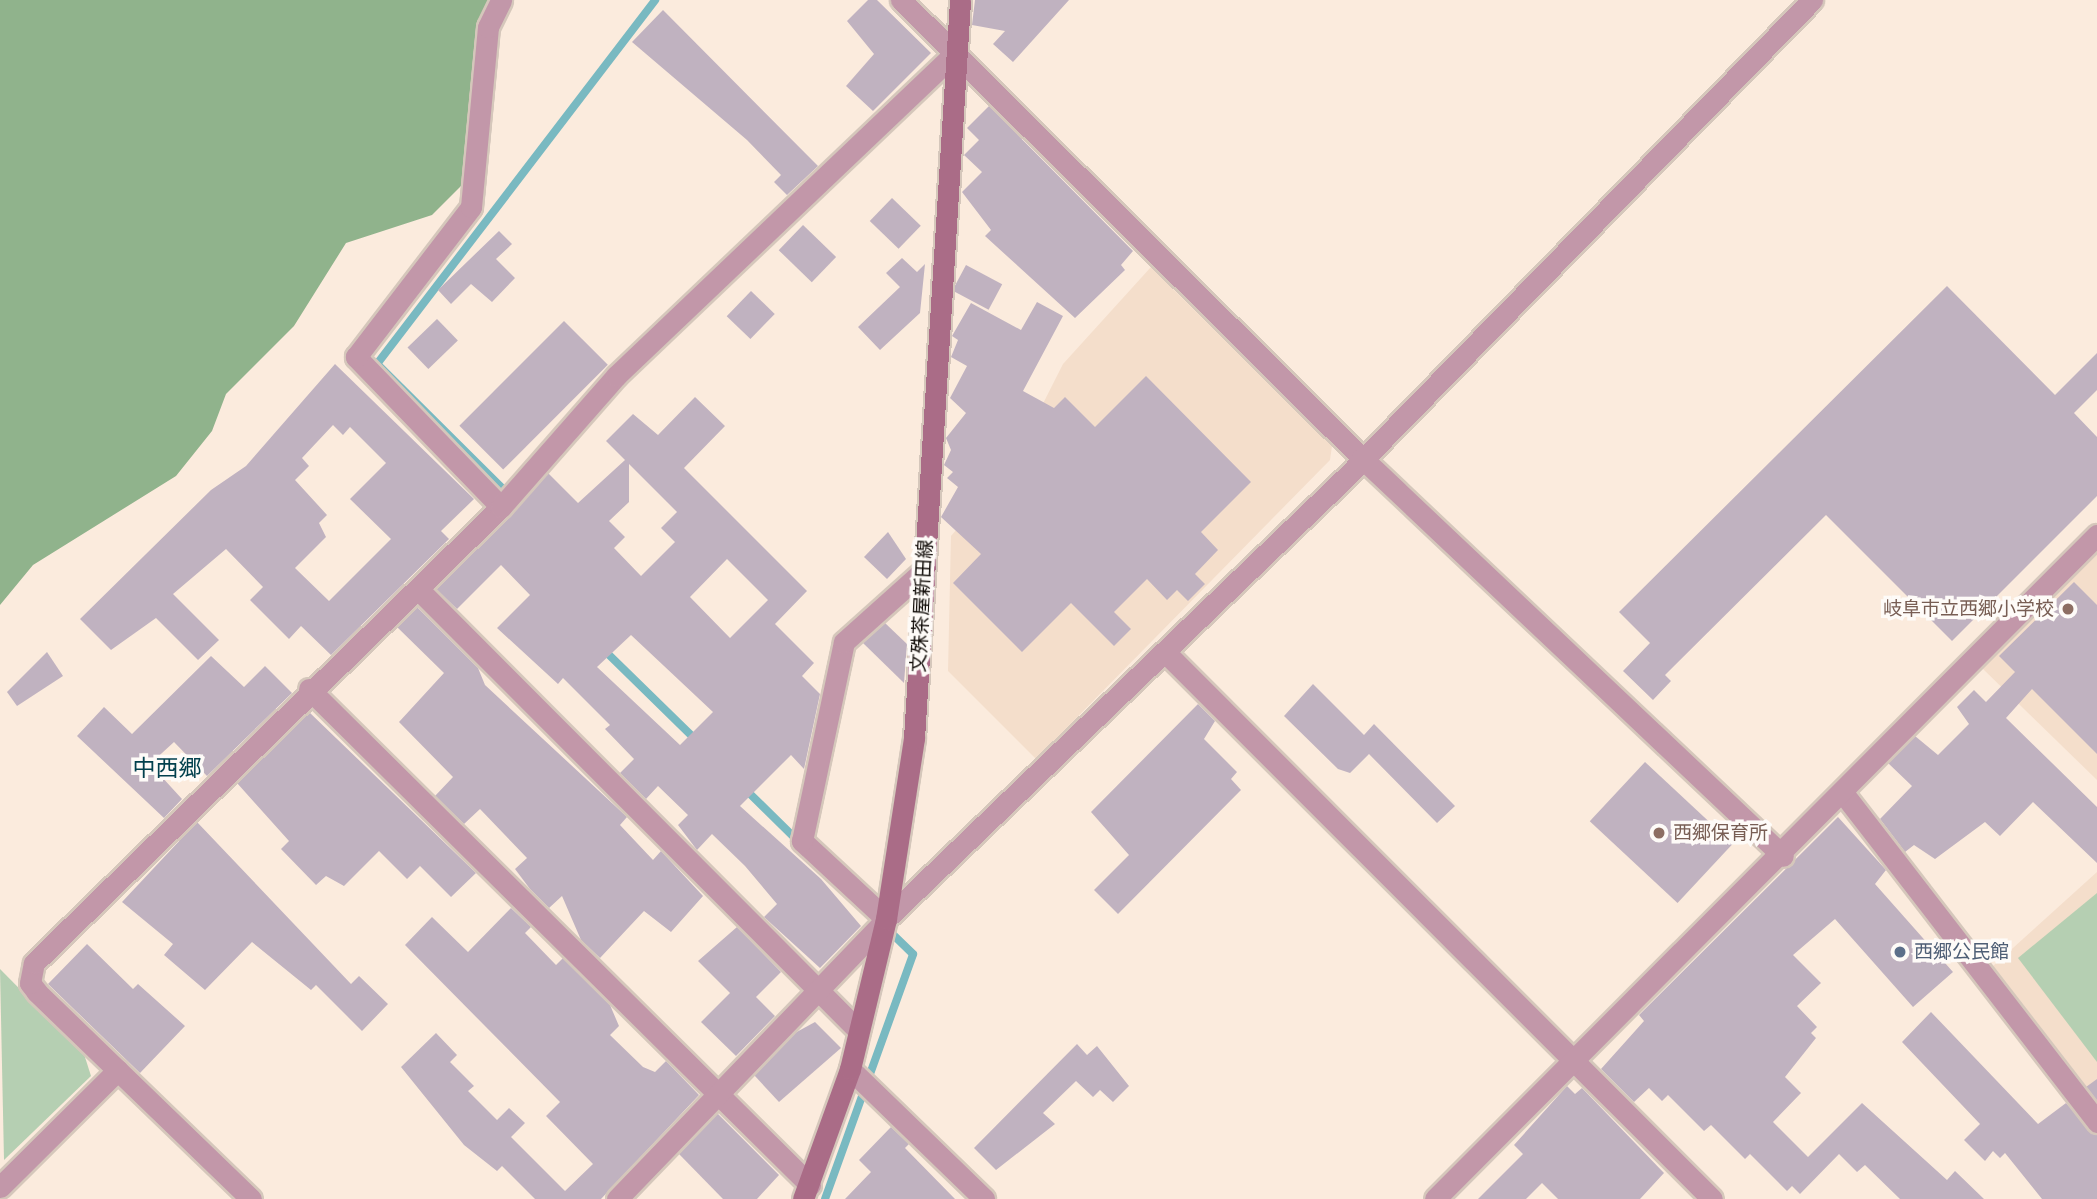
<!DOCTYPE html>
<html>
<head>
<meta charset="utf-8">
<style>
	body { margin:0 }
	#map { position:relative; width:2097px; height:1199px; overflow:hidden; background:#fbebdd; font-family:Roboto,"Noto Sans JP",sans-serif }
	div>[style] { position:absolute }
	[style*='--x'] { left:calc(var(--x)*1px); top:calc(var(--y)*1px); width:calc(var(--w)*1px); rotate:calc(var(--a)*1deg) }
	.built>* { inset:0; background:#f4decb }
	.green>* { inset:0; background:#b5cfb2 }
	.forest>* { inset:0; background:#90b38c }
	.stream>* { height:8px; margin:-4px; padding:0 4px; transform-origin:4px; border-radius:4px; background:#79b9c1 }
	.building>* { inset:0; background:#c0b2c0; transform-origin:0 0 }
	.roads { filter:drop-shadow(2px 0 #d5c7bb) drop-shadow(-2px 0 #d5c7bb) drop-shadow(0 2px #d5c7bb) drop-shadow(0 -2px #d5c7bb) }
	.street>* { height:21px; margin:-10.5px; padding:0 10.5px; transform-origin:10.5px; border-radius:10.5px; background:#c297a9 }
	.secondary>* { height:21px; margin:-10.5px; padding:0 10.5px; transform-origin:10.5px; border-radius:10.5px; background:#aa6c87 }
	.dots>* { width:19px; height:19px; translate:-50% -50%; box-sizing:border-box; border:4px solid #fefbf8; border-radius:50% }
	span { translate:-50% -50%; white-space:nowrap; text-align:center; line-height:1.15; -webkit-text-stroke:7px #fefbf8; paint-order:stroke }
	.street-label { font-size:19px; color:#100b07 }
	.education-label { font-size:19px; color:#785e54 }
	.right { translate:-100% -50%; text-align:right }
	.left { translate:0 -50%; text-align:left }
	.service-label { font-size:19px; color:#4e5e75 }
	.quarter-label { font-size:23px; color:#02404d }
</style>
</head>
<body>
<div id="map">
	<div class="built">
		<div style="clip-path:polygon(1151px 267px,1332px 446px,1330px 460px,1036px 759px,948px 671px,951px 536px,1013px 463px,1063px 364px)"></div>
		<div style="clip-path:polygon(2097px 550px,2097px 780px,1982px 668px)"></div>
		<div style="clip-path:polygon(2097px 872px,2097px 1103px,1993px 966px)"></div>
	</div>
	<div class="green">
		<div style="clip-path:polygon(2097px 893px,2097px 1062px,2018px 958px)"></div>
		<div style="clip-path:polygon(0 969px,84px 1054px,91px 1076px,4px 1160px)"></div>
	</div>
	<div class="forest">
		<div style="clip-path:polygon(0 0,491px 0,465px 182px,432px 215px,346px 243px,294px 326px,226px 394px,212px 431px,176px 476px,33px 565px,0 605px)"></div>
	</div>
	<div class="stream">
		<div style="--x:509;--y:495;--w:186;--a:-135.2"></div>
		<div style="--x:377;--y:364;--w:458;--a:-52.6"></div>
		<div style="--x:603;--y:649;--w:130;--a:44.4"></div>
		<div style="--x:745;--y:789;--w:74;--a:44.5"></div>
		<div style="--x:825;--y:1199;--w:260;--a:-70.2"></div>
		<div style="--x:913;--y:954;--w:36;--a:-136"></div>
	</div>
	<div class="building">
		<div style="clip-path:polygon(868px 0,877px 0,931px 53px,873px 111px,846px 86px,874px 54px,847px 21px)"></div>
		<div style="clip-path:polygon(975px 0,1069px 0,1013px 62px,993px 44px,1005px 31px,972px 25px)"></div>
		<div style="clip-path:polygon(663px 10px,818px 166px,787px 195px,774px 182px,781px 175px,747px 140px,632px 42px)"></div>
		<div style="clip-path:polygon(989px 106px,1133px 251px,1121px 265px,1125px 270px,1075px 318px,985px 236px,991px 230px,962px 192px,982px 172px,964px 155px,979px 140px,967px 128px)"></div>
		<div style="left:892px;top:198px;width:40px;height:32px;rotate:44deg"></div>
		<div style="left:803px;top:225px;width:46px;height:35px;rotate:44deg"></div>
		<div style="clip-path:polygon(499px 231px,512px 244px,496px 259px,515px 278px,492px 302px,471px 284px,451px 304px,438px 290px)"></div>
		<div style="clip-path:polygon(902px 258px,917px 272px,925px 264px,920px 313px,880px 350px,858px 327px,900px 287px,886px 273px)"></div>
		<div style="left:966px;top:265px;width:41px;height:29px;rotate:28deg"></div>
		<div style="clip-path:polygon(1947px 286px,2055px 395px,2097px 353px,2097px 390px,2074px 413px,2097px 437px,2097px 496px,1952px 641px,1826px 515px,1665px 675px,1671px 681px,1653px 700px,1623px 671px,1650px 643px,1619px 612px)"></div>
		<div style="left:751px;top:291px;width:33px;height:35px;rotate:44deg"></div>
		<div style="clip-path:polygon(1037px 302px,1063px 316px,1023px 391px,1054px 408px,1065px 397px,1095px 427px,1146px 376px,1251px 482px,1201px 532px,1218px 550px,1195px 574px,1205px 584px,1188px 601px,1177px 590px,1167px 600px,1147px 579px,1114px 612px,1131px 629px,1114px 646px,1071px 603px,1022px 652px,953px 583px,981px 554px,941px 517px,958px 487px,947px 478px,953px 472px,944px 465px,951px 450px,946px 438px,966px 413px,950px 398px,967px 366px,951px 357px,958px 340px,952px 336px,971px 303px,1021px 330px)"></div>
		<div style="left:437px;top:319px;width:30px;height:41px;rotate:46deg"></div>
		<div style="left:564px;top:321px;width:62px;height:148px;rotate:45deg"></div>
		<div style="clip-path:polygon(evenodd,335px 364px,474px 499px,441px 531px,449px 539px,331px 655px,301px 626px,289px 639px,250px 600px,263px 587px,226px 549px,173px 594px,219px 640px,198px 660px,156px 618px,111px 650px,80px 619px,211px 490px,246px 466px,335px 364px,333px 425px,343px 435px,350px 427px,386px 463px,350px 499px,391px 539px,329px 601px,295px 568px,326px 537px,319px 523px,327px 515px,295px 480px,309px 466px,302px 458px,333px 425px)"></div>
		<div style="clip-path:polygon(evenodd,695px 397px,725px 426px,684px 468px,807px 591px,775px 624px,814px 663px,802px 676px,820px 694px,804px 769px,791px 755px,740px 806px,821px 879px,861px 926px,820px 968px,764px 917px,777px 904px,745px 866px,712px 834px,697px 850px,678px 825px,688px 815px,658px 786px,646px 799px,620px 773px,634px 759px,605px 729px,610px 725px,563px 678px,558px 684px,497px 628px,530px 595px,501px 565px,457px 609px,436px 589px,548px 473px,578px 503px,625px 460px,606px 441px,633px 414px,658px 435px,695px 397px,629px 464px,677px 512px,661px 528px,675px 542px,641px 576px,614px 548px,625px 537px,609px 521px,629px 502px,629px 464px,695px 397px,727px 559px,768px 600px,730px 638px,690px 597px,727px 559px,695px 397px,631px 635px,713px 712px,680px 745px,597px 667px,631px 635px)"></div>
		<div style="clip-path:polygon(888px 532px,906px 559px,887px 579px,864px 557px)"></div>
		<div style="clip-path:polygon(2074px 582px,2097px 605px,2097px 754px,2032px 689px,2006px 718px,2097px 807px,2097px 863px,2033px 802px,2000px 836px,1985px 822px,1935px 859px,1914px 845px,1905px 852px,1880px 819px,1912px 786px,1888px 763px,1915px 736px,1938px 755px,1969px 724px,1957px 707px,1974px 690px,1986px 702px,2015px 672px,1999px 656px)"></div>
		<div style="clip-path:polygon(417px 607px,478px 668px,485px 685px,627px 817px,620px 825px,653px 860px,661px 851px,703px 896px,671px 932px,644px 911px,600px 958px,581px 940px,562px 896px,549px 908px,530px 889px,515px 869px,527px 858px,480px 809px,464px 824px,435px 796px,453px 777px,399px 722px,444px 673px,397px 627px)"></div>
		<div style="clip-path:polygon(885px 623px,907px 644px,904px 683px,863px 643px)"></div>
		<div style="clip-path:polygon(47px 652px,63px 676px,17px 706px,7px 692px)"></div>
		<div style="clip-path:polygon(211px 656px,244px 687px,265px 666px,292px 693px,207px 776px,174px 742px,150px 764px,182px 799px,164px 818px,77px 736px,104px 707px,132px 734px)"></div>
		<div style="clip-path:polygon(1313px 684px,1364px 735px,1374px 724px,1455px 806px,1437px 823px,1369px 754px,1350px 773px,1338px 769px,1284px 716px)"></div>
		<div style="clip-path:polygon(1198px 704px,1215px 721px,1204px 739px,1237px 772px,1231px 779px,1241px 790px,1118px 914px,1094px 890px,1129px 855px,1091px 812px)"></div>
		<div style="clip-path:polygon(309px 712px,476px 873px,451px 897px,420px 866px,407px 879px,379px 851px,344px 886px,326px 876px,316px 885px,281px 849px,289px 841px,237px 783px)"></div>
		<div style="left:1645px;top:762px;width:120px;height:81px;rotate:43deg"></div>
		<div style="clip-path:polygon(1838px 817px,1886px 870px,1875px 884px,1953px 972px,1913px 1007px,1835px 919px,1793px 955px,1821px 983px,1797px 1006px,1817px 1027px,1811px 1033px,1816px 1038px,1785px 1077px,1801px 1093px,1773px 1122px,1808px 1157px,1862px 1103px,1947px 1180px,1955px 1171px,1984px 1199px,1900px 1199px,1865px 1165px,1857px 1172px,1839px 1154px,1800px 1194px,1792px 1186px,1787px 1191px,1750px 1154px,1745px 1159px,1711px 1125px,1704px 1131px,1668px 1095px,1662px 1101px,1649px 1088px,1634px 1102px,1601px 1069px,1644px 1021px,1639px 1015px)"></div>
		<div style="clip-path:polygon(197px 822px,351px 984px,359px 976px,388px 1004px,362px 1031px,316px 985px,311px 990px,252px 942px,205px 990px,164px 955px,173px 944px,122px 902px)"></div>
		<div style="clip-path:polygon(511px 908px,531px 927px,525px 933px,556px 965px,563px 958px,610px 1005px,619px 1026px,610px 1035px,643px 1067px,655px 1072px,666px 1061px,699px 1095px,601px 1199px,535px 1199px,502px 1166px,497px 1171px,464px 1145px,401px 1067px,436px 1033px,457px 1055px,450px 1062px,474px 1086px,468px 1091px,497px 1120px,509px 1108px,525px 1123px,511px 1137px,565px 1191px,593px 1164px,546px 1116px,560px 1102px,405px 945px,432px 917px,468px 952px)"></div>
		<div style="clip-path:polygon(737px 927px,781px 972px,756px 997px,775px 1016px,736px 1056px,701px 1022px,730px 993px,698px 961px)"></div>
		<div style="clip-path:polygon(87px 944px,133px 989px,138px 984px,185px 1026px,140px 1073px,48px 984px)"></div>
		<div style="clip-path:polygon(1931px 1012px,2038px 1124px,2066px 1103px,2097px 1135px,2097px 1199px,2042px 1199px,2005px 1153px,2000px 1158px,1993px 1151px,1985px 1161px,1964px 1140px,1980px 1124px,1902px 1042px)"></div>
		<div style="clip-path:polygon(815px 1022px,841px 1048px,779px 1102px,754px 1075px,793px 1034px)"></div>
		<div style="clip-path:polygon(1077px 1044px,1087px 1055px,1097px 1046px,1129px 1086px,1113px 1102px,1100px 1090px,1093px 1097px,1076px 1081px,1043px 1113px,1055px 1124px,996px 1170px,974px 1148px)"></div>
		<div style="clip-path:polygon(2097px 1079px,2097px 1101px,2086px 1087px)"></div>
		<div style="clip-path:polygon(1567px 1086px,1575px 1094px,1582px 1088px,1664px 1173px,1640px 1199px,1558px 1199px,1542px 1183px,1526px 1199px,1478px 1199px,1523px 1154px,1514px 1145px)"></div>
		<div style="clip-path:polygon(717px 1113px,779px 1175px,757px 1199px,723px 1199px,679px 1154px)"></div>
		<div style="clip-path:polygon(891px 1127px,909px 1144px,905px 1148px,955px 1199px,845px 1199px,871px 1172px,859px 1160px)"></div>
	</div>
	<div class="roads">
		<div class="street">
			<div style="--x:901;--y:0;--w:650;--a:44.81"></div>
			<div style="--x:1362;--y:458;--w:579;--a:43.39"></div>
			<div style="--x:501;--y:507;--w:209;--a:-134"></div>
			<div style="--x:356;--y:357;--w:189;--a:-52.5"></div>
			<div style="--x:471;--y:207;--w:181;--a:-84.6"></div>
			<div style="--x:488;--y:27;--w:30;--a:-64"></div>
			<div style="--x:418;--y:589;--w:623;--a:45.07"></div>
			<div style="--x:1166;--y:653;--w:772;--a:45"></div>
			<div style="--x:309;--y:689;--w:705;--a:44.71"></div>
			<div style="--x:1843;--y:793;--w:416;--a:52.3"></div>
			<div style="--x:886;--y:919;--w:115;--a:-137.1"></div>
			<div style="--x:802;--y:841;--w:203;--a:-78.1"></div>
			<div style="--x:844;--y:642;--w:106;--a:-41.9"></div>
			<div style="--x:850;--y:1069;--w:187;--a:44.1"></div>
			<div style="--x:0;--y:1187;--w:166;--a:-44.8"></div>
			<div style="--x:251;--y:1199;--w:298;--a:-136"></div>
			<div style="--x:37;--y:992;--w:11;--a:-128"></div>
			<div style="--x:30;--y:983;--w:20;--a:-79"></div>
			<div style="--x:34;--y:963;--w:653;--a:-44.32"></div>
			<div style="--x:501;--y:507;--w:174;--a:-48.7"></div>
			<div style="--x:616;--y:376;--w:470;--a:-43.6"></div>
			<div style="--x:617;--y:1199;--w:388;--a:-46.1"></div>
			<div style="--x:886;--y:919;--w:641;--a:-43.86"></div>
			<div style="--x:1348;--y:475;--w:664;--a:-45.67"></div>
			<div style="--x:1435;--y:1199;--w:938;--a:-45.09"></div>
		</div>
		<div class="secondary">
			<div style="--x:803;--y:1199;--w:138;--a:-70.1"></div>
			<div style="--x:850;--y:1069;--w:154;--a:-76.5"></div>
			<div style="--x:886;--y:919;--w:183;--a:-81.2"></div>
			<div style="--x:914;--y:738;--w:739;--a:-86.43"></div>
		</div>
	</div>
	<div class="dots">
		<div style="left:2068px;top:609px;background:#8d6e63"></div>
		<div style="left:1659px;top:833px;background:#8d6e63"></div>
		<div style="left:1900px;top:952px;background:#5c6f8a"></div>
	</div>
	<div class="street-label">
		<span style="left:922px;top:606px;rotate:-87deg">文殊茶屋新田線</span>
	</div>
	<div class="education-label">
		<span class="right" style="left:2054px;top:609px">岐阜市立西郷小学校</span>
		<span class="left" style="left:1673px;top:833px">西郷保育所</span>
	</div>
	<div class="service-label">
		<span class="left" style="left:1914px;top:952px">西郷公民館</span>
	</div>
	<div class="quarter-label">
		<span style="left:167px;top:769px">中西郷</span>
	</div>
</div>
</body>
</html>
